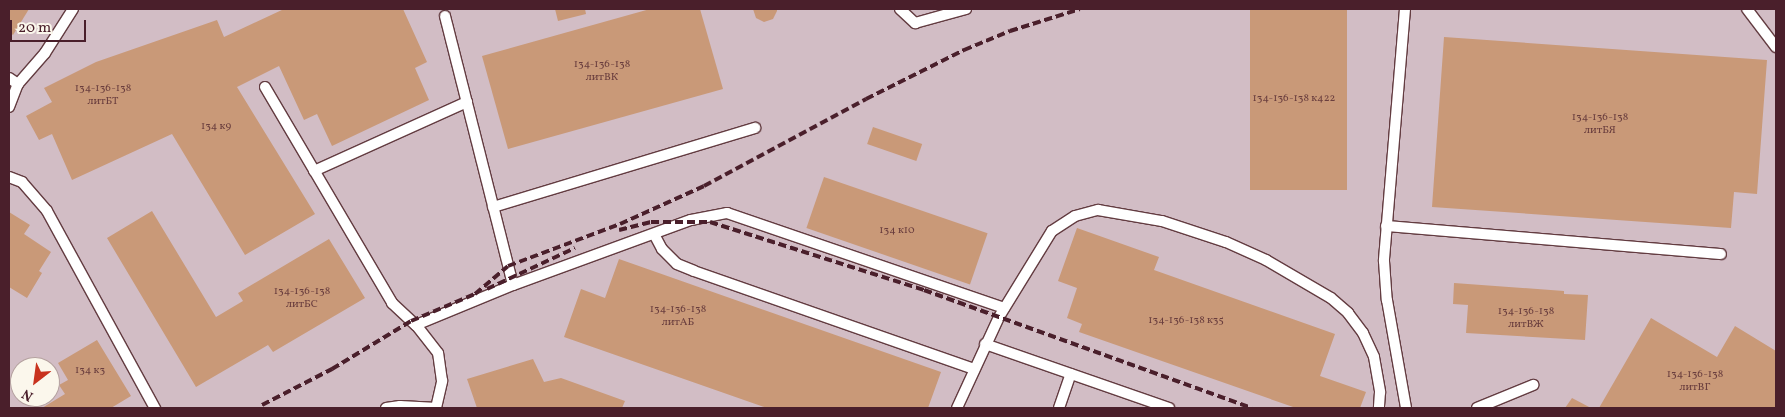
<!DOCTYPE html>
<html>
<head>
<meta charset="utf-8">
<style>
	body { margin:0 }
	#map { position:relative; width:1785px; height:417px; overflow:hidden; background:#efddbc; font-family:Vollkorn,serif }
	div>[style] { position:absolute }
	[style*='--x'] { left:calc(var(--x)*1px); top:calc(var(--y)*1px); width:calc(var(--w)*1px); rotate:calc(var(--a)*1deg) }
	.industrial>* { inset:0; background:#d2bdc5 }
	.building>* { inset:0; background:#c99978; transform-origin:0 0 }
	.roads { filter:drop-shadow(1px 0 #633c41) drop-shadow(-1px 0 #633c41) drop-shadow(0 1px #633c41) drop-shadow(0 -1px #633c41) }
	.lane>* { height:10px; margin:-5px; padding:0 5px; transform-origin:5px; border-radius:5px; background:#fff }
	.rail>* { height:4px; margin-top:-2px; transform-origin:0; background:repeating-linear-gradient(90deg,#4a1f2b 0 8px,transparent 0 12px) }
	span { translate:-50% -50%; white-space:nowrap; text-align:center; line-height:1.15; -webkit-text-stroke:5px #fbf7ec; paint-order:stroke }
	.number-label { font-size:11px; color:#6a3e3e }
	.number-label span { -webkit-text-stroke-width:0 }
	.frame { position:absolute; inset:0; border:10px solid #4a1f2b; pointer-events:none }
	.north { position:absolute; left:10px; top:357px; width:50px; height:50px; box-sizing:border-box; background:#fbf7ec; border:1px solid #b4a19f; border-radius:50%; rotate:210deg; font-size:14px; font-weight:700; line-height:20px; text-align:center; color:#4a1f2b }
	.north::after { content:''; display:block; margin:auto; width:18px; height:22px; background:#c8321e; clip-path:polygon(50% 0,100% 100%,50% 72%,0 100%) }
	.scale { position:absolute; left:10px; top:20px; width:76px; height:22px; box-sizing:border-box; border:2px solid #4a1f2b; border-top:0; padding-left:6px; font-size:15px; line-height:18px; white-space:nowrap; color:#4a1f2b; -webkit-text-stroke:4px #fbf7ec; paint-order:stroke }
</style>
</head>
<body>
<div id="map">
	<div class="industrial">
		<div style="clip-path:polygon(evenodd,9px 9px,1776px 9px,1776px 408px,9px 408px,9px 9px,20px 367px,50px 367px,50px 397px,20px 397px,20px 367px)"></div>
	</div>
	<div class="building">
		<div style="clip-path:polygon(9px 9px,29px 9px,13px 35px,9px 32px)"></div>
		<div style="clip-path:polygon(284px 9px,403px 9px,427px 62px,415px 68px,429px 100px,332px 146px,317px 114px,304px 120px,279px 66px,237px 87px,315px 214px,245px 255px,172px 134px,72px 180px,52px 134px,39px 140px,26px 116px,52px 102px,44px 88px,96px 62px,217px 20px,224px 37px)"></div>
		<div style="clip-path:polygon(555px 9px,585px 9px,586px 14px,558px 21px)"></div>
		<div style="clip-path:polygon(650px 9px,700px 9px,723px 89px,508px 149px,482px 56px)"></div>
		<div style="clip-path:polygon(753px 9px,777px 9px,777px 11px,773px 19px,764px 22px,756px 18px)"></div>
		<div style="left:1250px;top:9px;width:97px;height:181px"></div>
		<div style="clip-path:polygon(1444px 37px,1767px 60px,1757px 194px,1734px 192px,1731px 228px,1432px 207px)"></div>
		<div style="left:873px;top:127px;width:52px;height:18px;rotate:19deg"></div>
		<div style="left:824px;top:177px;width:173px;height:54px;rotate:19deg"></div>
		<div style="clip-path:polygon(152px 211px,216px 317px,243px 301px,238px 293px,329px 239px,365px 298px,273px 352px,268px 345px,196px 387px,107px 238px)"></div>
		<div style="clip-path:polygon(9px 212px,30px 225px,24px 234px,51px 252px,39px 271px,42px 273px,27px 298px,9px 287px)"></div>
		<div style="clip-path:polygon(1077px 228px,1159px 257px,1154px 270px,1335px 334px,1320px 376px,1366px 392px,1360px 408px,1296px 408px,1079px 332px,1082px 324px,1067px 318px,1077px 288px,1058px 281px)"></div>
		<div style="clip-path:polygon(619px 259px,941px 372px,928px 408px,767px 408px,564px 337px,581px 289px,605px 298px)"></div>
		<div style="clip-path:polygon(1454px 283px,1564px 291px,1564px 294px,1588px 295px,1585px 340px,1466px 333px,1468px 305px,1453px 304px)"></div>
		<div style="clip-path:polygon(1651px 318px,1717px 357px,1735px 326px,1776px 351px,1776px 408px,1599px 408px)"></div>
		<div style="clip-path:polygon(97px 340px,131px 396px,111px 408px,42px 408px,65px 394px,59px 385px,68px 380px,58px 363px)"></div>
		<div style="clip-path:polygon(533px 359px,544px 382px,561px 378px,625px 401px,622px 408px,477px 408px,467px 379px)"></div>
		<div style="clip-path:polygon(1572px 398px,1591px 408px,1565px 408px)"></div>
	</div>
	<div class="roads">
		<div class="lane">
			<div style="--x:900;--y:9;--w:21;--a:43"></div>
			<div style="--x:915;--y:23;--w:53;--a:-15.4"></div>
			<div style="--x:1405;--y:9;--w:253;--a:94.8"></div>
			<div style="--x:1384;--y:261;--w:39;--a:86"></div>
			<div style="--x:1387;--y:300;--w:110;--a:80"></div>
			<div style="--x:1747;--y:9;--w:48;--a:52.7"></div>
			<div style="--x:445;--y:16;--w:277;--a:75.8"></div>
			<div style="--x:9;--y:78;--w:11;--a:34"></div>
			<div style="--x:265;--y:87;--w:251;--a:59.5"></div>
			<div style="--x:392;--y:303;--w:33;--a:43"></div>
			<div style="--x:9;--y:107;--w:25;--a:-69"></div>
			<div style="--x:18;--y:84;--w:41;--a:-48.9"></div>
			<div style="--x:45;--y:53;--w:52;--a:-57.5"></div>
			<div style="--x:314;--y:171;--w:168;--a:-24.3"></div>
			<div style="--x:9;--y:177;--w:14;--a:21"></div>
			<div style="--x:22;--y:182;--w:38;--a:49"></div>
			<div style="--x:47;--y:211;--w:225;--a:61.3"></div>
			<div style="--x:493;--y:207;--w:274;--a:-16.8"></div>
			<div style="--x:1386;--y:226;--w:336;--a:4.8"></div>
			<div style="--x:654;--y:234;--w:17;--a:62"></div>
			<div style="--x:662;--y:249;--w:21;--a:45"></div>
			<div style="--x:677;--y:264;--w:18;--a:22"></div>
			<div style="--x:694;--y:271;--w:297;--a:19.3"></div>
			<div style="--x:985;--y:344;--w:195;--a:19.2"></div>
			<div style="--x:386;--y:408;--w:14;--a:-8"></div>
			<div style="--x:400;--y:406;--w:33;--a:3"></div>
			<div style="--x:436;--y:408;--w:28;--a:-77"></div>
			<div style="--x:442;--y:381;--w:28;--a:-98"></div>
			<div style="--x:438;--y:353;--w:36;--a:-128"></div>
			<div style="--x:416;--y:325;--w:105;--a:-22.4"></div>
			<div style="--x:513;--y:285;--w:189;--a:-20.1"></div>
			<div style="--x:691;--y:220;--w:37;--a:-11"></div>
			<div style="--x:727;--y:213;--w:293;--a:18.9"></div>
			<div style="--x:957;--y:408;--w:100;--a:-65.2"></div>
			<div style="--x:999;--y:317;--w:101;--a:-58.4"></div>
			<div style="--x:1052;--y:231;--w:27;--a:-33"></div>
			<div style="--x:1075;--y:216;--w:24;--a:-15"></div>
			<div style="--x:1098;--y:210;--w:65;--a:9.8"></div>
			<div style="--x:1162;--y:221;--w:67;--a:18.2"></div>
			<div style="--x:1226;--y:242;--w:44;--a:24.2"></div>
			<div style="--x:1266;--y:260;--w:75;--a:30.3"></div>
			<div style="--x:1331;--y:298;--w:23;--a:41"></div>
			<div style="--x:1348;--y:313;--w:25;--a:53"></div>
			<div style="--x:1363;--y:333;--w:26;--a:65"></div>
			<div style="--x:1374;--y:357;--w:36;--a:80"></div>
			<div style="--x:1380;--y:392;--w:16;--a:94"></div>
			<div style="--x:1059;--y:408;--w:36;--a:-71"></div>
			<div style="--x:1477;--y:408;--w:61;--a:-22.3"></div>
		</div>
	</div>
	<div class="rail">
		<div style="--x:619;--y:230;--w:33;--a:-14"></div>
		<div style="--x:651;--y:222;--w:59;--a:0"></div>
		<div style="--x:710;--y:222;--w:225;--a:17.6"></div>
		<div style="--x:924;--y:290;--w:348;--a:19.8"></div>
		<div style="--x:487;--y:289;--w:97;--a:-25"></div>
		<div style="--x:262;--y:405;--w:79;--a:-27.2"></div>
		<div style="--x:332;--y:369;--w:92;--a:-31.3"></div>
		<div style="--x:411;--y:321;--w:69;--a:-22.9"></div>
		<div style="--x:475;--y:294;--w:43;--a:-40.3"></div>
		<div style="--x:508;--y:266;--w:120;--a:-20.6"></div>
		<div style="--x:620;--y:224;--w:92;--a:-24.3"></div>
		<div style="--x:704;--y:186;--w:184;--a:-28.2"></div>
		<div style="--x:866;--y:99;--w:110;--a:-26.6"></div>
		<div style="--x:964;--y:50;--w:50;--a:-22.4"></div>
		<div style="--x:1010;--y:31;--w:73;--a:-17.4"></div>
	</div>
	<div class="number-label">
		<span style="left:602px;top:72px">134-136-138<br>литВК</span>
		<span style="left:103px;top:96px">134-136-138<br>литБТ</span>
		<span style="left:1294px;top:99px">134-136-138 к422</span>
		<span style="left:1600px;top:125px">134-136-138<br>литБЯ</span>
		<span style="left:216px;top:127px">134 к9</span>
		<span style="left:897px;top:231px">134 к10</span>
		<span style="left:302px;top:299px">134-136-138<br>литБС</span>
		<span style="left:678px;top:317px">134-136-138<br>литАБ</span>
		<span style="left:1526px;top:319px">134-136-138<br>литВЖ</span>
		<span style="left:1186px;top:321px">134-136-138 к35</span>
		<span style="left:90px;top:371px">134 к3</span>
		<span style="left:1695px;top:382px">134-136-138<br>литВГ</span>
	</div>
	<div class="frame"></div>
	<div class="north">N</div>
	<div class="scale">20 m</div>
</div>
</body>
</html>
